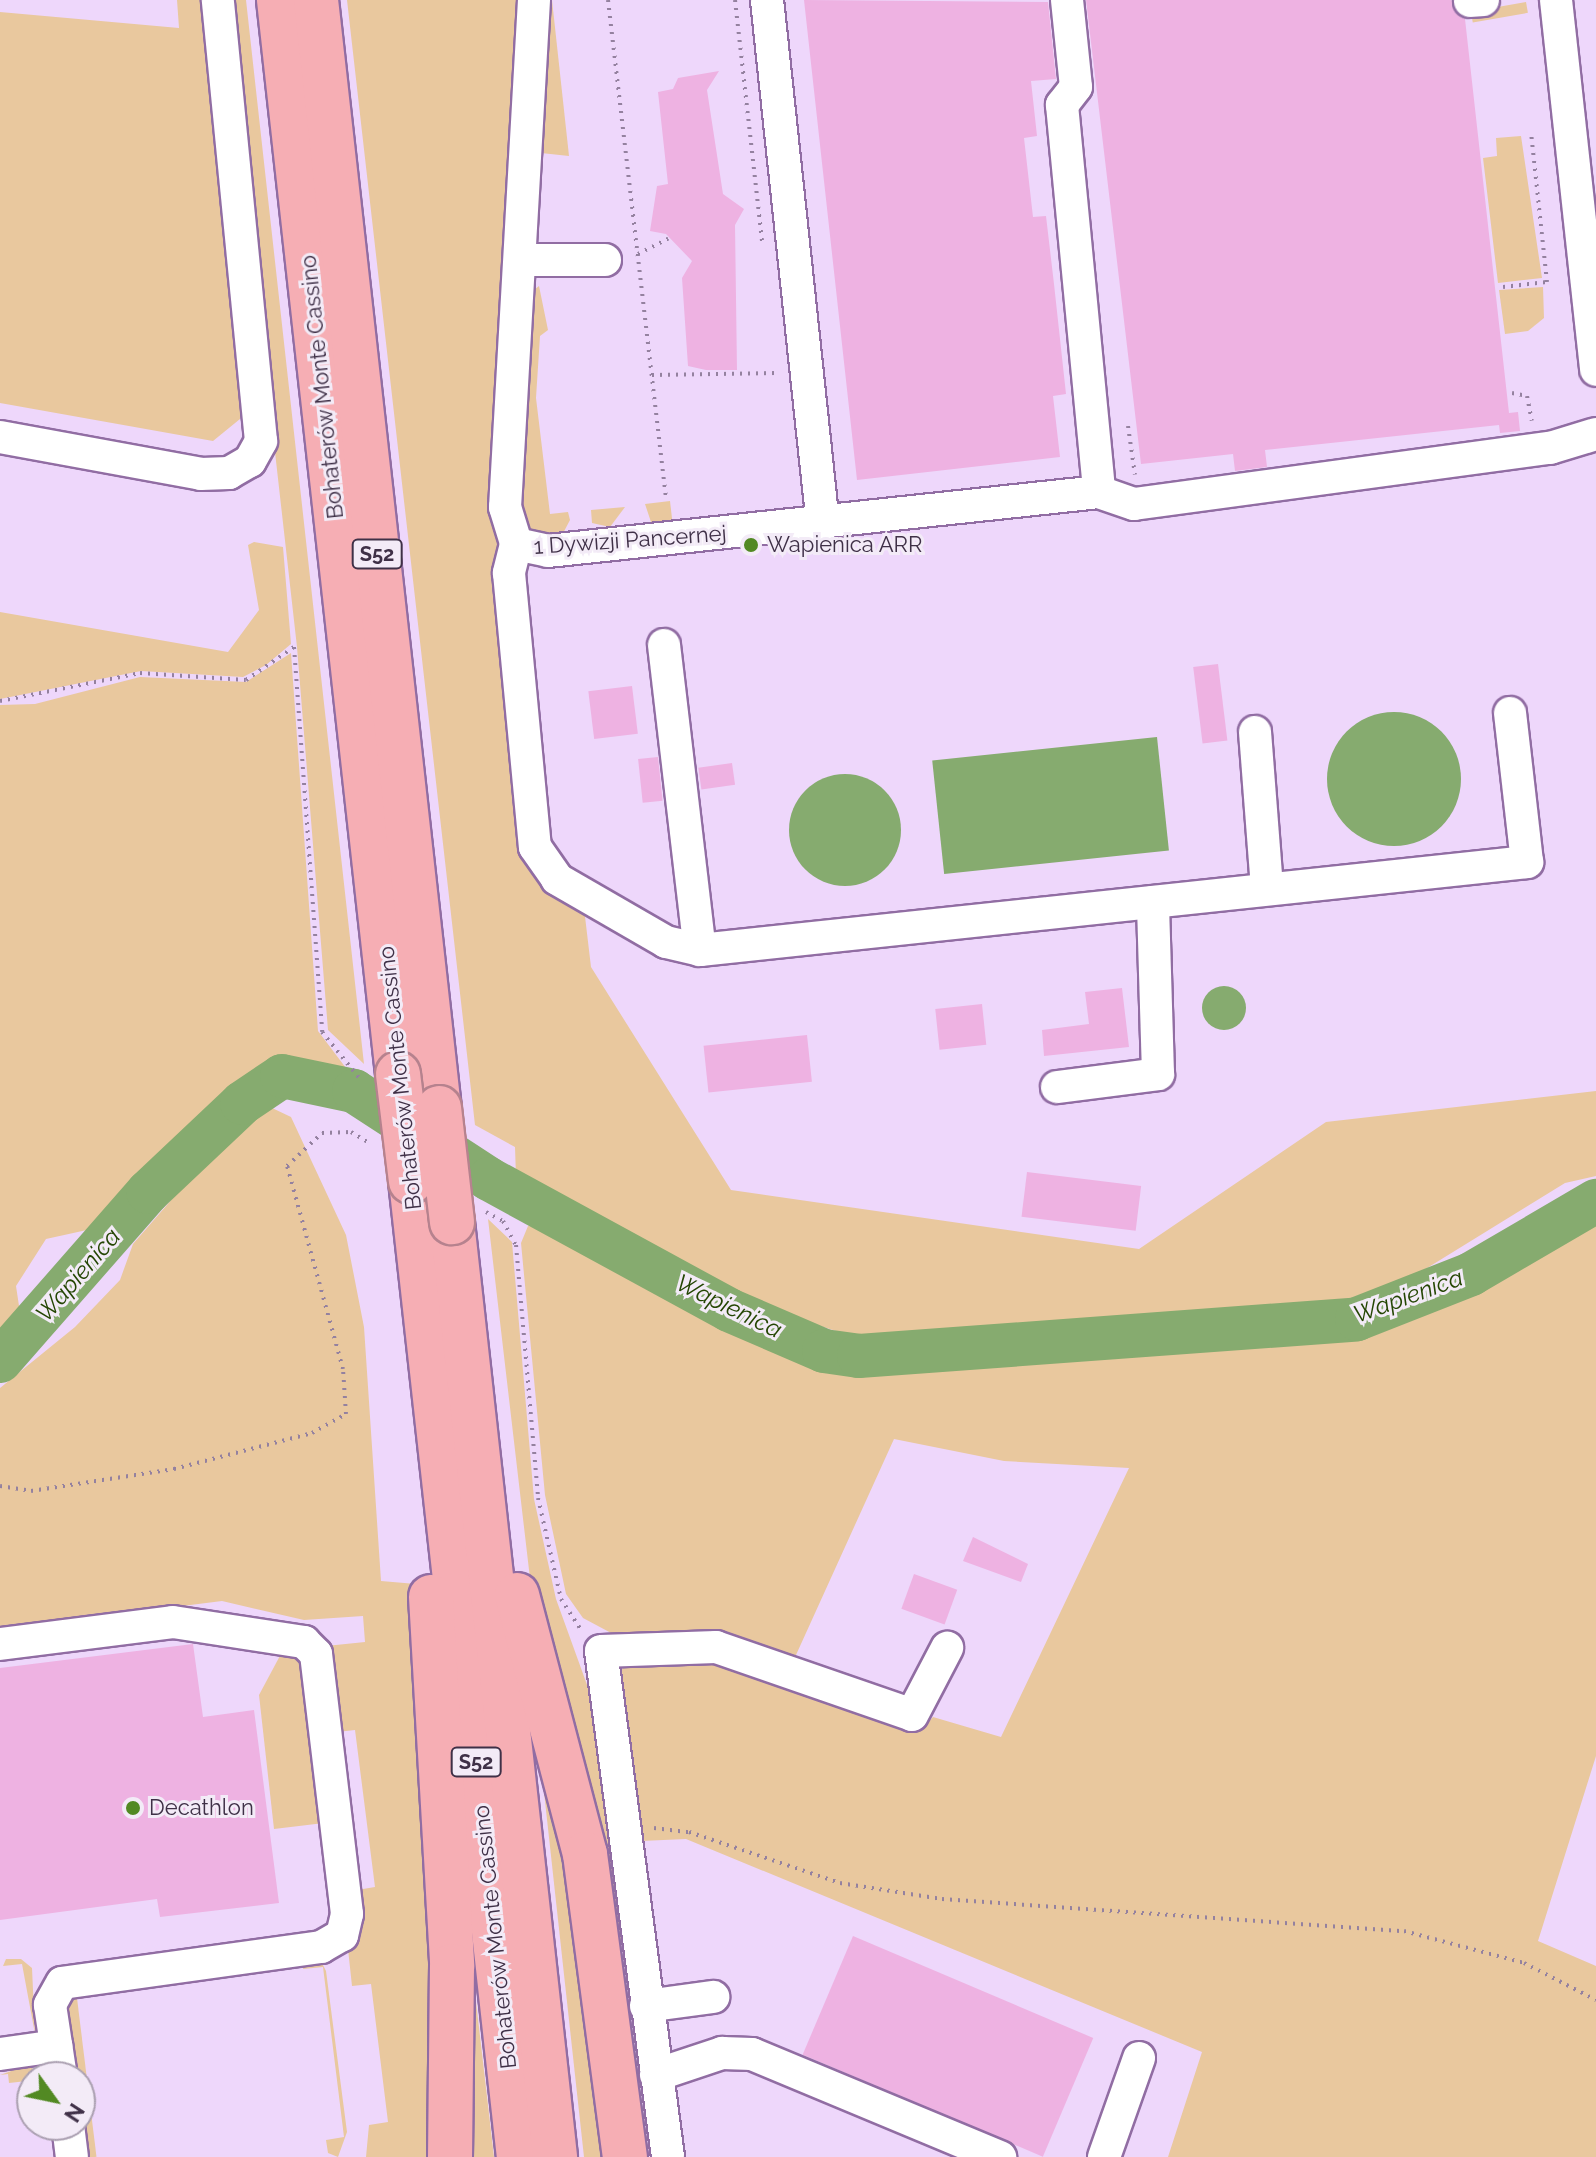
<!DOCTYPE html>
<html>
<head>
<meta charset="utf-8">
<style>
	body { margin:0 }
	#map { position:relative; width:1596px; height:2157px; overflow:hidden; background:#eed7fb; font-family:Raleway,sans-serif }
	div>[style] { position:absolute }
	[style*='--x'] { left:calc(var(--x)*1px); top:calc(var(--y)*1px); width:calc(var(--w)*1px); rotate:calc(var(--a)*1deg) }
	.green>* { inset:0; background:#e9c89e; transform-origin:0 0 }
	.water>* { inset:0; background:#86ab6f; transform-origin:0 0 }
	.round { border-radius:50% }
	.river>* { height:44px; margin:-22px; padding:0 22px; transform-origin:22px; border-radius:22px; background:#86ab6f }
	.building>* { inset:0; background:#eeb2e2; transform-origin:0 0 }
	.path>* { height:4px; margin-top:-2px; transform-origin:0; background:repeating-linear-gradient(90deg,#94819f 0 2px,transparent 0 8px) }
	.roads { filter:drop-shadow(2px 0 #916da3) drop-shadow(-2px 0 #916da3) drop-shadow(0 2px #916da3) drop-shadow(0 -2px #916da3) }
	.minor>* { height:32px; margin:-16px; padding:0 16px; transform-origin:16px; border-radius:16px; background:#fff }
	.highway>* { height:44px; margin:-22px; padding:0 22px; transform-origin:22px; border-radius:22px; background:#f6aeb4 }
	.bridges { filter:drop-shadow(2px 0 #b6828e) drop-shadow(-2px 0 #b6828e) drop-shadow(0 2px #b6828e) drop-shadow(0 -2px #b6828e) }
	.highway-bridge>* { height:44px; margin:-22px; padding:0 22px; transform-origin:22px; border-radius:22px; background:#f6aeb4 }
	.dots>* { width:22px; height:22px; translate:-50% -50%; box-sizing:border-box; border:4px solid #f3ebf7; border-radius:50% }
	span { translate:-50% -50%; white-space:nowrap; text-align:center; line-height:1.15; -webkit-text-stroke:6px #f3ebf7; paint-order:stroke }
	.shield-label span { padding:2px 6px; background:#f3ebf7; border:2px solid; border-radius:6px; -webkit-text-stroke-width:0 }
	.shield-label { font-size:20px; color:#3f3047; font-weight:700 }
	.street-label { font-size:22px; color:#3f3047 }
	.poi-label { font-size:22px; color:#3f3047 }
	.left { translate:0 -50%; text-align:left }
	.water-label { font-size:24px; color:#244603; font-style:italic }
	.north { position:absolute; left:16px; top:2061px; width:80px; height:80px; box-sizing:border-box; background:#f3ebf7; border:2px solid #aba0b1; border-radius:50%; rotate:123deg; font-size:22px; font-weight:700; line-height:32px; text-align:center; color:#3f3047 }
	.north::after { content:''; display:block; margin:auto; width:28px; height:36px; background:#528923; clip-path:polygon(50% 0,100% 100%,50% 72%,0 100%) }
</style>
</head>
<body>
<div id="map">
	<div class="green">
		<div style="clip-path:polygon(177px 0,212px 0,246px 402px,240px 419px,213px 441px,0 403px,0 12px,179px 28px)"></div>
		<div style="clip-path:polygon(224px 0,246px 0,364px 1064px,328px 1030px,297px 647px)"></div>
		<div style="clip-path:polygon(347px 0,524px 0,497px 535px,524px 823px,584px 908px,591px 967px,731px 1190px,1139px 1249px,1326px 1122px,1596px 1091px,1596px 1176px,1565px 1183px,1419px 1273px,1349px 1299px,867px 1341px,758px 1306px,516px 1177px,515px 1147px,475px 1125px)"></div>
		<div style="clip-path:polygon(547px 0,552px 0,569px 156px,541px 153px)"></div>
		<div style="left:1526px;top:2px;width:11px;height:56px;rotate:80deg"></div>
		<div style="clip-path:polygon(1521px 136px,1542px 278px,1498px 283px,1483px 158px,1497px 156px,1496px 138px)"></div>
		<div style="clip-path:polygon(539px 286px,548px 330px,540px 336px,536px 398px,550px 514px,568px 512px,570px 520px,560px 539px,532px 532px,520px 510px,530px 293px)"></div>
		<div style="clip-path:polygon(1543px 287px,1544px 318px,1528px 331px,1505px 334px,1499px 290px)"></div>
		<div style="clip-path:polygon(670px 501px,673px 527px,651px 522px,645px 504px)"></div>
		<div style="clip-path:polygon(625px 507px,610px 527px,592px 523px,591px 510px)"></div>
		<div style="clip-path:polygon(254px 542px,283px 547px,291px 644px,266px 665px,243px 677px,141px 671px,0 699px,0 612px,228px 652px,259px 610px,248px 545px)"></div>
		<div style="clip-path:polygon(291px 653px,318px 1031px,355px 1080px,302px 1064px,269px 1071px,105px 1226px,46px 1239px,16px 1286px,21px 1319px,0 1342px,0 705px,35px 704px,140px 677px,246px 682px)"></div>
		<div style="clip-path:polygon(270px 1107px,291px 1117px,346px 1235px,364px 1327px,381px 1581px,416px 1584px,436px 2157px,366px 2157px,369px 2125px,388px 2122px,371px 1984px,352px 1986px,348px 1949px,357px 1890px,375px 1887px,355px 1730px,337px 1732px,326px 1646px,365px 1642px,363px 1616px,304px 1620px,222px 1601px,0 1629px,0 1388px,75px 1327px,120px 1280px,133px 1244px,206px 1160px)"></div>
		<div style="clip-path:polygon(488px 1219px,512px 1242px,534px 1499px,556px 1599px,599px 1718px,632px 1934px,619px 1940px,531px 1587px)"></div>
		<div style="clip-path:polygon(1596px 1222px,1596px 1756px,1538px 1941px,1596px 1966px,1596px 2157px,1168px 2157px,1202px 2052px,686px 1839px,641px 1841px,619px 1674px,627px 1662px,713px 1654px,879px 1717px,924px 1727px,933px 1717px,1001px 1737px,1129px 1468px,1004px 1461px,894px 1439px,791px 1666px,660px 1634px,613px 1634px,583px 1618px,566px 1594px,545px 1495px,521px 1243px,528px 1226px,545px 1227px,805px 1365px,863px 1371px,1342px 1339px,1399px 1325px,1568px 1230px)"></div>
		<div style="clip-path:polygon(282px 1652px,302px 1660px,324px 1823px,274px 1829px,259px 1695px)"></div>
		<div style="clip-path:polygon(537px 1728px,555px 1778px,604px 2157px,584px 2157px)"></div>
		<div style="clip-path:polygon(459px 1855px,494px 2157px,465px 2157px)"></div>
		<div style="clip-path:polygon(6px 1959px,21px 1959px,32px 1968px,35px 2034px,22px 1964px,3px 1966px)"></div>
		<div style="clip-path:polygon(304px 1963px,322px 1963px,326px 1971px,347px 2132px,338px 2157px,328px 2153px,326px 2140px,344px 2137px,323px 1967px,303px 1969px)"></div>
		<div style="left:77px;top:1998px;width:160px;height:15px;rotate:83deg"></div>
		<div style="clip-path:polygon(28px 2065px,44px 2077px,32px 2077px,32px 2114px,27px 2081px,9px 2083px,8px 2074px,0 2075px)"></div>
	</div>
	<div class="water">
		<div class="round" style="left:1327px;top:712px;width:134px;height:134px"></div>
		<div style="left:1157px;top:737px;width:114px;height:226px;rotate:84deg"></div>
		<div class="round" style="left:789px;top:774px;width:112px;height:112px"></div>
		<div class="round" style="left:1202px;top:986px;width:44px;height:44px"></div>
	</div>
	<div class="river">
		<div style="--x:0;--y:1361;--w:225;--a:-48.8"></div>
		<div style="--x:148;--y:1192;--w:129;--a:-43.4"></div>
		<div style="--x:242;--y:1103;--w:48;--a:-34"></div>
		<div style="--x:282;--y:1076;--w:74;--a:11.8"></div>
		<div style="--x:354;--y:1091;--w:161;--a:33.1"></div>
		<div style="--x:489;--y:1179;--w:273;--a:28.6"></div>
		<div style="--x:729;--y:1310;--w:103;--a:23.3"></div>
		<div style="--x:824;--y:1351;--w:35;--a:8"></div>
		<div style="--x:859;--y:1356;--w:499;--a:-4.2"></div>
		<div style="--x:1357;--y:1319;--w:123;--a:-21.5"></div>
		<div style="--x:1471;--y:1274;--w:145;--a:-30.3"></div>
	</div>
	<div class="building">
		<div style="clip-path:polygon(804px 0,1048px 2px,1056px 79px,1031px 81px,1037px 136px,1024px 138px,1033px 217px,1046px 216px,1054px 284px,1066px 394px,1053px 396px,1060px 457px,857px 480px)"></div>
		<div style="clip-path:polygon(1086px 0,1451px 0,1465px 19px,1509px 413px,1518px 412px,1520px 431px,1500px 433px,1499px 425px,1265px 450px,1267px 467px,1235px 471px,1233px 454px,1141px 464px)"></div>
		<div style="clip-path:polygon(719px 71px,707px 90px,723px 194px,744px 209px,735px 225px,737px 370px,706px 370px,688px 366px,682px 278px,692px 261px,666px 234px,650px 231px,657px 186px,668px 184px,658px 92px,673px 89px,678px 78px)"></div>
		<div style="left:1218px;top:664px;width:77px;height:25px;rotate:83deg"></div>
		<div style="left:632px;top:686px;width:48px;height:44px;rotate:83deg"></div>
		<div style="left:658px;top:757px;width:44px;height:20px;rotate:84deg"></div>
		<div style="left:732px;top:763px;width:22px;height:34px;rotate:82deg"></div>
		<div style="clip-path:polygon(1122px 988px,1129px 1047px,1044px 1056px,1042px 1030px,1089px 1024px,1085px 992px)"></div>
		<div style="left:982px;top:1004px;width:41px;height:47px;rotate:84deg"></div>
		<div style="left:807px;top:1035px;width:47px;height:104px;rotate:84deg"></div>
		<div style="left:1027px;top:1172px;width:115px;height:45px;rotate:7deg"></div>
		<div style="clip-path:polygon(973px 1537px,1028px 1564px,1021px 1582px,963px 1561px)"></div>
		<div style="left:914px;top:1574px;width:46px;height:37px;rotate:20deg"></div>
		<div style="clip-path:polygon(193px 1644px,203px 1717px,254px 1710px,279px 1903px,160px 1917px,157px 1899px,0 1920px,0 1668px)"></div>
		<div style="left:853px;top:1936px;width:261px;height:129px;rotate:23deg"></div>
	</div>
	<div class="path">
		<div style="--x:608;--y:0;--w:501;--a:83.36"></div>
		<div style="--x:735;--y:0;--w:244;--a:83.6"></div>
		<div style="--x:638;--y:254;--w:34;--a:-27"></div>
		<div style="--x:1503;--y:287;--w:44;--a:-6.5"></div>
		<div style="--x:1547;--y:282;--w:150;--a:-96.1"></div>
		<div style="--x:652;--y:375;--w:124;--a:-0.9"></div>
		<div style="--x:1512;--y:393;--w:15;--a:11"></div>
		<div style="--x:1527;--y:396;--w:25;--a:79"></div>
		<div style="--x:1128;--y:426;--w:49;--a:81.9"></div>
		<div style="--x:294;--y:647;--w:386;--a:85.8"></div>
		<div style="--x:322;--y:1032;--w:60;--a:51"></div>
		<div style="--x:0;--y:701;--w:143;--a:-11.3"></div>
		<div style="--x:140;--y:673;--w:106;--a:3.8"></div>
		<div style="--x:246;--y:680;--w:58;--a:-34.5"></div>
		<div style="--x:486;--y:1212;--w:19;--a:28"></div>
		<div style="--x:503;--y:1221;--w:27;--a:62"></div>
		<div style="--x:516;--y:1245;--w:254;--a:85"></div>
		<div style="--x:538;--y:1498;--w:104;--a:77.2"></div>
		<div style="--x:561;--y:1599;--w:38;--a:57"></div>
		<div style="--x:0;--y:1486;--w:31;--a:9"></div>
		<div style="--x:31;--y:1491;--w:145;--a:-8.7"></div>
		<div style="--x:174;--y:1469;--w:143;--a:-14.6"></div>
		<div style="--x:312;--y:1433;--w:39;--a:-29"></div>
		<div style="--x:346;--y:1414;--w:45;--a:-93.8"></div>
		<div style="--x:343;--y:1369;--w:211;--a:-105.4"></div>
		<div style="--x:287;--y:1166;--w:48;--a:-43.3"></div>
		<div style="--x:322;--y:1133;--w:29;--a:-2"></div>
		<div style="--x:351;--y:1132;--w:23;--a:31"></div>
		<div style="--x:654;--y:1828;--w:35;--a:7"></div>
		<div style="--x:689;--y:1832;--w:159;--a:18.7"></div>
		<div style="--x:840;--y:1883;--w:103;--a:8.9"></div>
		<div style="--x:942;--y:1899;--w:463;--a:4"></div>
		<div style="--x:1404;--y:1931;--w:124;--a:14.9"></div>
		<div style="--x:1524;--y:1963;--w:81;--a:27.2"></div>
	</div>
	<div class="roads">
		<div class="minor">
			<div style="--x:534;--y:0;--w:508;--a:93.27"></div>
			<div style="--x:505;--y:507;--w:39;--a:73"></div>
			<div style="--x:516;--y:544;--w:33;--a:12"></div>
			<div style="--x:548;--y:551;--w:554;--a:-6.11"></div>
			<div style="--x:767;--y:0;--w:528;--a:83.91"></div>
			<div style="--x:1067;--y:0;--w:87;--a:84.1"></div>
			<div style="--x:1076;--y:87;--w:23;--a:128"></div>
			<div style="--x:1062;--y:105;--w:389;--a:84.5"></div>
			<div style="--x:1099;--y:492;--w:37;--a:19"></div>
			<div style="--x:1134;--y:504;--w:420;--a:-7.7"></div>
			<div style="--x:1550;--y:448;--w:48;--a:-16.9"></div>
			<div style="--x:1556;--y:0;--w:372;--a:83.8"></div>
			<div style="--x:1470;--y:1;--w:13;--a:-4"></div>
			<div style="--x:521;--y:260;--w:84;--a:0"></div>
			<div style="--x:0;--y:437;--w:204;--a:10.4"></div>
			<div style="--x:201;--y:474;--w:28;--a:-2"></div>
			<div style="--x:229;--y:473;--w:24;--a:-30"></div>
			<div style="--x:250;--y:461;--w:23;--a:-61"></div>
			<div style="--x:261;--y:441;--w:443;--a:-95.6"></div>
			<div style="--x:516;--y:544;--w:30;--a:104"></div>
			<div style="--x:509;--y:573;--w:275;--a:84.6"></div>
			<div style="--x:535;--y:847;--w:39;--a:55"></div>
			<div style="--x:557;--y:879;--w:126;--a:30"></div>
			<div style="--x:666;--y:942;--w:35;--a:13"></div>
			<div style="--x:700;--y:950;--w:832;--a:-6.07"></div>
			<div style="--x:1527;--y:862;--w:150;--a:-96.5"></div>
			<div style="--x:664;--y:645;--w:307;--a:83.3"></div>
			<div style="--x:1255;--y:732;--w:157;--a:85.6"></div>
			<div style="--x:1057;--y:1087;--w:102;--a:-7.3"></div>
			<div style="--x:1158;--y:1074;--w:172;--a:-91.7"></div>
			<div style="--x:0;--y:1644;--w:174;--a:-7.2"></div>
			<div style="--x:173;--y:1622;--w:133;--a:8.7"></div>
			<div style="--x:304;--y:1642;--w:17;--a:45"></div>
			<div style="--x:316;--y:1654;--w:262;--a:83.2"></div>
			<div style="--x:347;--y:1914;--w:22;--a:103"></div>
			<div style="--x:342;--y:1935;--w:24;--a:150"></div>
			<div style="--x:321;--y:1947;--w:261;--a:172.1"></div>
			<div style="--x:62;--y:1983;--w:25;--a:119"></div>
			<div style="--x:50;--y:2005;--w:73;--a:81.3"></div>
			<div style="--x:646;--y:2006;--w:68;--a:-7.7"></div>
			<div style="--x:0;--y:2054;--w:57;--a:-8.1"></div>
			<div style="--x:656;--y:2075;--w:70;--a:-18.4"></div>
			<div style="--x:722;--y:2053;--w:30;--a:2"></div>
			<div style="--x:752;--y:2054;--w:269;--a:22.6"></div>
			<div style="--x:68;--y:2125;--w:32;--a:83"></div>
			<div style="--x:668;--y:2157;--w:510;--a:-97.54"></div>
			<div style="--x:601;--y:1651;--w:115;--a:-2"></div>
			<div style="--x:716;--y:1647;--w:207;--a:19.1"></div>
			<div style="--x:912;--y:1715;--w:76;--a:-62.4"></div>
			<div style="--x:1104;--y:2157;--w:105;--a:-70.5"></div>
		</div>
		<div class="highway">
			<div style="--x:279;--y:0;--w:1081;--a:83.68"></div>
			<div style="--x:316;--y:0;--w:1115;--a:83.67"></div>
			<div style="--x:411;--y:1181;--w:982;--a:83.69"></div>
			<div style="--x:452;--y:1222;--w:941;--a:83.71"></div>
			<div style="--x:517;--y:1595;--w:268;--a:75.3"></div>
			<div style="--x:585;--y:1854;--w:306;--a:82.5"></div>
			<div style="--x:431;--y:1597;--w:370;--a:86.7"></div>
			<div style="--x:452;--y:1966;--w:191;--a:90.6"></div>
		</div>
	</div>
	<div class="bridges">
		<div class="highway-bridge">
			<div style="--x:398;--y:1074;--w:108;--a:83.1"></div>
			<div style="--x:439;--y:1108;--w:115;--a:83.5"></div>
		</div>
	</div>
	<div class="dots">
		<div style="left:751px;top:545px;background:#528923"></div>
		<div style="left:133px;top:1808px;background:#528923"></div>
	</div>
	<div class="shield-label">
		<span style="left:377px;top:554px">S52</span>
		<span style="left:476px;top:1762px">S52</span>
	</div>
	<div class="street-label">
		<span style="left:322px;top:387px;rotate:-96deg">Bohaterów Monte Cassino</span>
		<span style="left:630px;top:540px;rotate:-4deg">1 Dywizji Pancernej</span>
		<span style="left:400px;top:1078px;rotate:-96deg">Bohaterów Monte Cassino</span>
		<span style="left:495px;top:1937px;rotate:-96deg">Bohaterów Monte Cassino</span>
	</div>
	<div class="poi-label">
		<span class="left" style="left:767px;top:545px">Wapienica ARR</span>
		<span class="left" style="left:149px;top:1808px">Decathlon</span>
	</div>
	<div class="water-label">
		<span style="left:78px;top:1275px;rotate:-49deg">Wapienica</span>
		<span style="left:1408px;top:1296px;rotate:-20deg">Wapienica</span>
		<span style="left:729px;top:1306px;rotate:26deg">Wapienica</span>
	</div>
	<div class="north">N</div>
</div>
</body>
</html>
